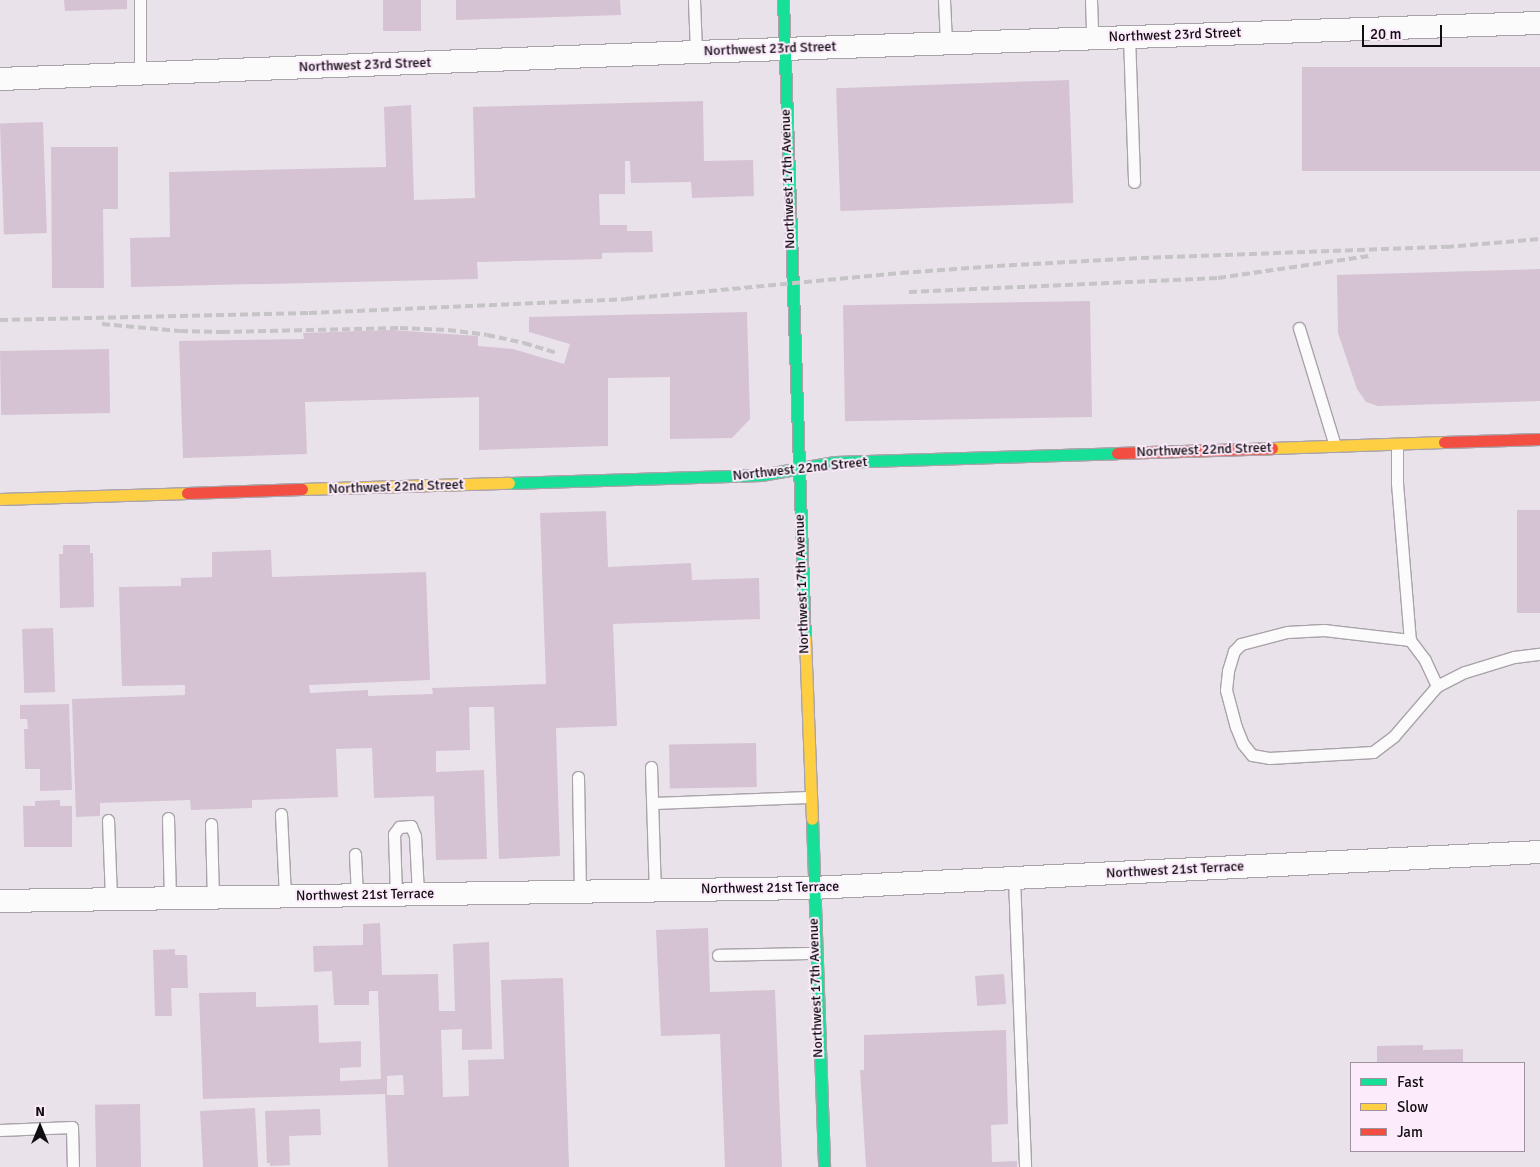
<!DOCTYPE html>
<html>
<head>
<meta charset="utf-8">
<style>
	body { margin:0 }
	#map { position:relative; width:1540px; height:1167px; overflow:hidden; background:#eae2ea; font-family:Signika,sans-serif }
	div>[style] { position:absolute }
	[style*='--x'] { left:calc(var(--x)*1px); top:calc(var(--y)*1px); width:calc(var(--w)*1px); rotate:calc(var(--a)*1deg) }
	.building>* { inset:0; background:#d5c3d4; transform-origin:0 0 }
	.roads { filter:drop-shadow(1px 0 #a9a3a9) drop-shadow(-1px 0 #a9a3a9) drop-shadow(0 1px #a9a3a9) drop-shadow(0 -1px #a9a3a9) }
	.lane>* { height:11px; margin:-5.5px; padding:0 5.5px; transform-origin:5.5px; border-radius:5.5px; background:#fcfbfc }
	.street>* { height:22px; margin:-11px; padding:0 11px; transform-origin:11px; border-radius:11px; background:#fcfbfc }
	.fast>* { height:11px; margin:-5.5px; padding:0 5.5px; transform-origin:5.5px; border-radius:5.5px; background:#16e098 }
	.slow>* { height:11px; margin:-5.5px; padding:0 5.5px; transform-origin:5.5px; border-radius:5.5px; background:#ffcf43 }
	.jam>* { height:11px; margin:-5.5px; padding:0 5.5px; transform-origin:5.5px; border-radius:5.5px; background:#f24e42 }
	.rail>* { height:4px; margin-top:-2px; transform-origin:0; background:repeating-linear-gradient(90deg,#c6c4c6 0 8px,transparent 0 12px) }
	span { translate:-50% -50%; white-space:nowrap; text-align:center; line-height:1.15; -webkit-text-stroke:4px #fbebfb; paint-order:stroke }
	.street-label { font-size:14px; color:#120d12 }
	.legend { position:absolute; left:1350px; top:1062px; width:175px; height:90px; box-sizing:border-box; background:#fbebfb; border:1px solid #9e929e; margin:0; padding:6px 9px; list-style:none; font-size:15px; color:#120d12 }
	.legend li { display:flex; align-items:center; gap:10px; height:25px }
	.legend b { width:25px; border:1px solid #9e929e }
	.north { position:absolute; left:15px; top:1102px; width:50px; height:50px; -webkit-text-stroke:4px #fbebfb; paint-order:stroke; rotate:0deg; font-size:14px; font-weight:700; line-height:20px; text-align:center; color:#120d12 }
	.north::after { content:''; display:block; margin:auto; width:18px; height:22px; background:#120d12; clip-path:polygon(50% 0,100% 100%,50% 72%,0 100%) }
	.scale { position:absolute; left:1362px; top:25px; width:80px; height:22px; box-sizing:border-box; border:2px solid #120d12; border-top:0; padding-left:6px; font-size:15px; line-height:18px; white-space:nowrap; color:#120d12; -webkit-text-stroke:4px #fbebfb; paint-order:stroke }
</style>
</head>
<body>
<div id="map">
	<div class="building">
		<div style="clip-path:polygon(64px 0,127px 0,127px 9px,65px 11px)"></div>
		<div style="left:383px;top:0;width:38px;height:31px"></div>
		<div style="clip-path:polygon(456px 0,620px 0,621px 15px,456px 20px)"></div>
		<div style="left:1540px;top:67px;width:104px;height:238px;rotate:90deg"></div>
		<div style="left:1069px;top:80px;width:123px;height:233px;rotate:88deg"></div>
		<div style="clip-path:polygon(703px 101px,704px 161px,753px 160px,754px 196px,692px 198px,691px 182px,631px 183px,630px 161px,625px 161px,625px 194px,599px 194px,600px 225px,627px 225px,627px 231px,652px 231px,653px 252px,602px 253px,602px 259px,477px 262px,478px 279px,131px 287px,130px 238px,170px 237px,169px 172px,386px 167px,384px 107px,411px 105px,414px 200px,475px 198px,473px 107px)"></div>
		<div style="left:43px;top:122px;width:111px;height:43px;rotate:88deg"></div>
		<div style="clip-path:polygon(51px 147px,118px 147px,118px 209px,103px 209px,104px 288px,52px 288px)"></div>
		<div style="clip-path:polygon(1540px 269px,1540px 401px,1378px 406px,1366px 402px,1357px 389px,1338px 333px,1337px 275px)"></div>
		<div style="left:1090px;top:301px;width:116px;height:247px;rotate:89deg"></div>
		<div style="clip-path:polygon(747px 312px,750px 419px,732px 438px,670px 439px,670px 377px,608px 378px,608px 446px,479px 450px,479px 397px,305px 402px,307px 454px,183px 458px,179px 341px,304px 339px,303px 333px,391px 330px,478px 336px,478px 346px,513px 349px,564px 364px,570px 344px,529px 332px,529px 317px)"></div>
		<div style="left:109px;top:349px;width:64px;height:109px;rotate:89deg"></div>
		<div style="left:1540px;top:510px;width:103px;height:23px;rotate:90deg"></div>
		<div style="clip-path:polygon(606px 511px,608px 567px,691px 563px,692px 580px,759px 578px,760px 619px,613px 624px,617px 726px,556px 728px,560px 856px,499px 859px,494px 707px,469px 707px,470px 750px,436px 751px,436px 772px,484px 770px,487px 859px,436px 860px,434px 796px,374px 798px,372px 748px,336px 749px,338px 797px,252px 800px,252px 808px,191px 810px,190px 800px,100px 803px,100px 816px,76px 817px,72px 699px,185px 695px,185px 685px,122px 686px,119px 587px,181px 586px,181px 578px,212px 577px,212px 552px,271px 550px,272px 577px,426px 572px,430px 680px,309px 685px,310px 693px,368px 690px,368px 696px,433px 694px,432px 688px,546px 684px,540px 513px)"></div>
		<div style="clip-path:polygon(63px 545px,90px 545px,90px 553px,93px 553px,94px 607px,60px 608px,59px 554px,63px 554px)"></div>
		<div style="left:53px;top:628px;width:64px;height:31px;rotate:88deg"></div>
		<div style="clip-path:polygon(69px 704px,72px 790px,40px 791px,40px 769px,25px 769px,24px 729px,28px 729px,27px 719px,20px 719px,20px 705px)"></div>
		<div style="left:756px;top:743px;width:44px;height:87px;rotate:89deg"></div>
		<div style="clip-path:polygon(60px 800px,60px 806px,72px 806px,72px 847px,24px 847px,23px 806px,35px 806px,35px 801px)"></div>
		<div style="clip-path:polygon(evenodd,380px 923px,382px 975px,438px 974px,439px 1011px,455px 1011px,453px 944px,489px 942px,492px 1049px,462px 1050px,462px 1029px,441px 1030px,443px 1097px,469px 1096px,468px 1060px,504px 1059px,501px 980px,563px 978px,569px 1167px,388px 1167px,385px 1094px,203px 1099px,199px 993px,256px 992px,256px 1007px,318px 1005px,319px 1043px,361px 1041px,361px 1067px,340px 1068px,340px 1081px,381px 1079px,378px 991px,369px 991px,369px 1005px,334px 1005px,332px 971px,314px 972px,313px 946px,363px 945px,363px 924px,380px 923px,403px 1075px,404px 1095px,387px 1095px,387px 1076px,403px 1075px)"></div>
		<div style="clip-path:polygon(708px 928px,710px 992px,775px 990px,782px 1167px,725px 1167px,720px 1034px,661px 1036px,656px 930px)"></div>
		<div style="clip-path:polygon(175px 949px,175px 955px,187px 955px,188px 988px,171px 988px,172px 1016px,155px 1016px,153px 950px)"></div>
		<div style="left:1004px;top:974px;width:30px;height:29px;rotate:86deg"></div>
		<div style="clip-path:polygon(1006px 1030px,1008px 1124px,991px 1125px,992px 1162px,1017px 1161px,1017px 1167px,866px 1167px,860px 1070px,864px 1070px,864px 1035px)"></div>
		<div style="clip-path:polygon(1423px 1045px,1423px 1050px,1463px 1049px,1463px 1063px,1377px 1063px,1377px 1046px)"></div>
		<div style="left:140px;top:1104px;width:63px;height:45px;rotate:89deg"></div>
		<div style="left:255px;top:1108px;width:59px;height:55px;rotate:87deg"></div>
		<div style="clip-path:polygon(320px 1109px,321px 1135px,289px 1136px,290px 1165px,270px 1166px,270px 1163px,267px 1163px,265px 1111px)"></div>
	</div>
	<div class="roads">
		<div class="lane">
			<div style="--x:140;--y:0;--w:73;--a:90"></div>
			<div style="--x:694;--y:0;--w:52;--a:87.8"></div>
			<div style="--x:944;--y:0;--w:43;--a:87.3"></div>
			<div style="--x:1091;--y:0;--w:38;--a:88"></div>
			<div style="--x:1129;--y:36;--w:146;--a:88"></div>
			<div style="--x:1299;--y:328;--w:123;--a:73"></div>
			<div style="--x:1397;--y:444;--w:39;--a:90"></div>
			<div style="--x:1397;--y:483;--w:158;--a:85.3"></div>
			<div style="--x:1437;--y:686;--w:29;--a:-115"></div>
			<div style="--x:1425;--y:660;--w:25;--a:-127"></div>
			<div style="--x:1410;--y:640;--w:87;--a:-173.4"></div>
			<div style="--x:1324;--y:630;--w:37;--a:177"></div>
			<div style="--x:1287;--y:632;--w:48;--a:165.4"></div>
			<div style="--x:1241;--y:644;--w:10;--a:135"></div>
			<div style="--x:1234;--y:651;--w:21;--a:107"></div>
			<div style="--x:1228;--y:671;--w:19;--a:96"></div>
			<div style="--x:1226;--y:690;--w:38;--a:75"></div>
			<div style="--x:1236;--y:727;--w:18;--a:68"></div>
			<div style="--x:1243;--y:744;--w:14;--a:51"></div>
			<div style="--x:1252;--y:755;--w:17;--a:10"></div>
			<div style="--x:1269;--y:758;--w:104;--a:-3.3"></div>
			<div style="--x:1373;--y:752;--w:26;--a:-37"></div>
			<div style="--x:1394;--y:736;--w:66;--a:-49.3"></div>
			<div style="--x:1437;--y:686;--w:31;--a:-27"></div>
			<div style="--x:1465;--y:672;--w:51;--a:-17"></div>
			<div style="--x:1514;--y:657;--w:26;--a:-7"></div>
			<div style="--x:651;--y:767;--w:124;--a:88.2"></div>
			<div style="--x:578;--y:777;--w:115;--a:89"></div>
			<div style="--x:653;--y:803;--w:156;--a:-2.2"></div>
			<div style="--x:281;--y:814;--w:82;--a:87.2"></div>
			<div style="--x:168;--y:818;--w:80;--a:88.6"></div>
			<div style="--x:108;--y:820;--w:79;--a:87.8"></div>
			<div style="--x:211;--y:824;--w:74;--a:88.5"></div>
			<div style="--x:355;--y:854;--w:41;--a:87.2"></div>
			<div style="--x:1014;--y:878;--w:289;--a:87.8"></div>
			<div style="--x:396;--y:895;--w:61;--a:-91.9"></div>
			<div style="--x:394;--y:834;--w:9;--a:-54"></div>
			<div style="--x:399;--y:827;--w:12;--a:-5"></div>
			<div style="--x:411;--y:826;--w:11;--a:68"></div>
			<div style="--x:415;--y:836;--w:58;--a:87"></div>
			<div style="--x:718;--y:955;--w:97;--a:-1.2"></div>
			<div style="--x:0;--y:1130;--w:72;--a:-2.4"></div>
			<div style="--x:72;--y:1127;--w:40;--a:88.6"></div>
		</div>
		<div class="street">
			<div style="--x:0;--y:79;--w:697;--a:-2.22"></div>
			<div style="--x:696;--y:52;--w:844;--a:-1.97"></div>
			<div style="--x:0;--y:901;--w:812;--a:-0.92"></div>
			<div style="--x:812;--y:888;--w:729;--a:-2.83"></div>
		</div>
		<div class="fast">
			<div style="--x:783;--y:0;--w:638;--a:88.03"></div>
			<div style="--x:509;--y:483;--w:252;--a:-1.8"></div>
			<div style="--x:761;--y:475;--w:75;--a:-10"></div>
			<div style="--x:835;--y:462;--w:282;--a:-1.8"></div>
			<div style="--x:812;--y:819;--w:348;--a:88"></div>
		</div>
		<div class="slow">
			<div style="--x:1272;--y:448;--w:172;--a:-2"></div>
			<div style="--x:302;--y:489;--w:207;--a:-1.7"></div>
			<div style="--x:0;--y:499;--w:187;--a:-1.8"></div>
			<div style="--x:805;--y:638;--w:181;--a:87.8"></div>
		</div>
		<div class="jam">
			<div style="--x:1444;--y:442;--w:96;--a:-1.8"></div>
			<div style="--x:1117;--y:453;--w:155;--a:-1.8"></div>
			<div style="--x:187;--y:493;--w:115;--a:-2"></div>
		</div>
	</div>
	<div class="rail">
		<div style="--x:909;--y:292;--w:309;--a:-2.6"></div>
		<div style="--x:1218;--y:278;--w:153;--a:-8.3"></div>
		<div style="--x:0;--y:320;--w:309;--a:-1.3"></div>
		<div style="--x:309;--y:313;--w:316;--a:-2.5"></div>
		<div style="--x:625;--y:299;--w:277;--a:-5.4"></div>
		<div style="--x:901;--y:273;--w:96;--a:-4.2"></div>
		<div style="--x:997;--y:266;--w:144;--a:-3.2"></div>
		<div style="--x:1141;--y:258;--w:305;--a:-2.1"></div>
		<div style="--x:1446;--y:247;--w:94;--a:-4.9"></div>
		<div style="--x:102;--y:324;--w:78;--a:5.1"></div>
		<div style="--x:180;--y:331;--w:42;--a:1.4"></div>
		<div style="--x:222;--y:332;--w:178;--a:-1.3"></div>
		<div style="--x:400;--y:328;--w:48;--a:2.4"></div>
		<div style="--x:448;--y:330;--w:39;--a:7"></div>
		<div style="--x:487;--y:335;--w:38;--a:12"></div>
		<div style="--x:524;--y:343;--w:34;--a:17"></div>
	</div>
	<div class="street-label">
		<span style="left:1175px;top:35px;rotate:-2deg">Northwest 23rd Street</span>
		<span style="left:770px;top:49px;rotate:-2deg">Northwest 23rd Street</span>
		<span style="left:365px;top:65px;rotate:-2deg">Northwest 23rd Street</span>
		<span style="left:788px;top:179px;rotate:-92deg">Northwest 17th Avenue</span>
		<span style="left:1204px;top:450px;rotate:-2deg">Northwest 22nd Street</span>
		<span style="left:800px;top:469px;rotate:-6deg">Northwest 22nd Street</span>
		<span style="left:396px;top:487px;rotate:-2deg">Northwest 22nd Street</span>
		<span style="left:802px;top:584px;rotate:-92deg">Northwest 17th Avenue</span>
		<span style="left:1175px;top:870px;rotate:-3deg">Northwest 21st Terrace</span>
		<span style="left:770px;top:888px;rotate:-1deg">Northwest 21st Terrace</span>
		<span style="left:365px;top:895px;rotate:-1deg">Northwest 21st Terrace</span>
		<span style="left:816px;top:988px;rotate:-92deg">Northwest 17th Avenue</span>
	</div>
	<ul class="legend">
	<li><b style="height:6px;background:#16e098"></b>Fast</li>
	<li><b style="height:6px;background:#ffcf43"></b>Slow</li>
	<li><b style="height:6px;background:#f24e42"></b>Jam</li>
	</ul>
	<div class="north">N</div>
	<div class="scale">20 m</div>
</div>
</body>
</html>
